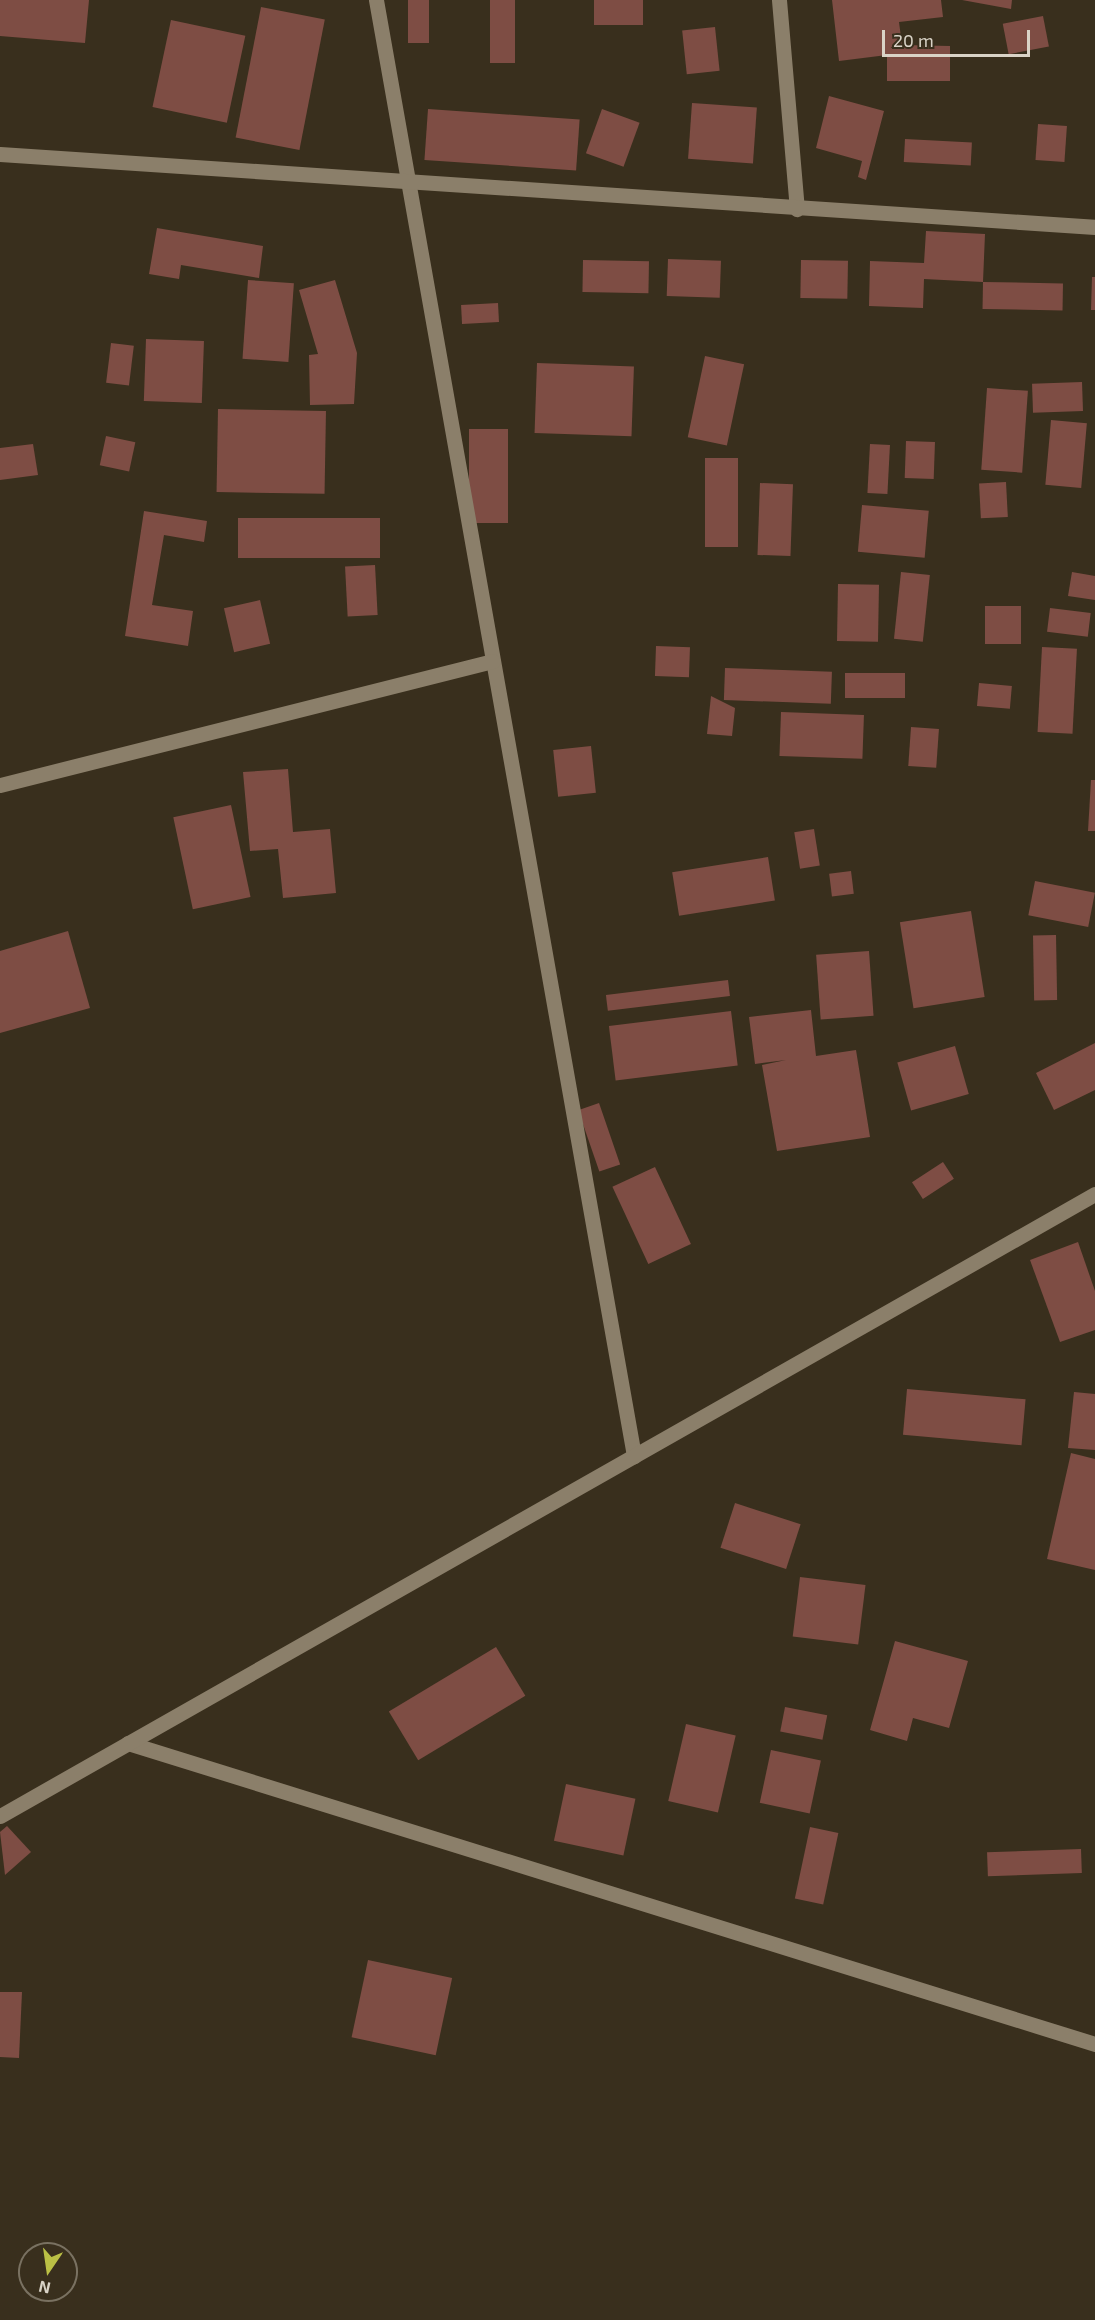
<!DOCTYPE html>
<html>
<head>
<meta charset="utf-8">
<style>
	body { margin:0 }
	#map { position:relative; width:1095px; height:2320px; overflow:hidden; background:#392f1d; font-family:"Exo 2",sans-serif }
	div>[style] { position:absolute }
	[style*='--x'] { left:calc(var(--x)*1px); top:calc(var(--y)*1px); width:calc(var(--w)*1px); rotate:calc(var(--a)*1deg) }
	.building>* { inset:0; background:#7e4d44; transform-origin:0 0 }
	.minor>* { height:15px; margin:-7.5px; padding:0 7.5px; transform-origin:7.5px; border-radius:7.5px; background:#8b7f6a }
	span { translate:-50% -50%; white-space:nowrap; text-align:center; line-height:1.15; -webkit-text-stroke:5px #392f1d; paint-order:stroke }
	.north { position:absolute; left:18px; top:2242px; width:60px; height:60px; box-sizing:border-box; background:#392f1d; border:2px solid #797161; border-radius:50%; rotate:193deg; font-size:16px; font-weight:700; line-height:24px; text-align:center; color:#d9d3c7 }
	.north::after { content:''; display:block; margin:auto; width:21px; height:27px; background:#bbc045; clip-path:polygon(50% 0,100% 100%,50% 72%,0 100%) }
	.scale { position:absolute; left:882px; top:30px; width:148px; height:27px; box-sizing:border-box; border:3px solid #d9d3c7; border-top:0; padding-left:8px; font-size:18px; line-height:21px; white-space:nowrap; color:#d9d3c7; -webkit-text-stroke:4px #392f1d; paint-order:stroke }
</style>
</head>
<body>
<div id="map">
	<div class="building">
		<div style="clip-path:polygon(0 0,89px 0,85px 43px,0 36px)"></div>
		<div style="left:408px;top:0;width:21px;height:43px"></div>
		<div style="left:490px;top:0;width:25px;height:63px"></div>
		<div style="left:594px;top:0;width:49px;height:25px"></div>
		<div style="clip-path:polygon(832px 0,941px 0,943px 17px,899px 22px,902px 45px,950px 46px,950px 81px,887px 81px,887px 55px,839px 61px)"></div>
		<div style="clip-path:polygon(962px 0,1012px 0,1011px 9px)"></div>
		<div style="left:261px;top:7px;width:65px;height:133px;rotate:11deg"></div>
		<div style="left:1043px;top:16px;width:31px;height:41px;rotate:79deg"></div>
		<div style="left:171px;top:20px;width:76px;height:89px;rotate:12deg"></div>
		<div style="left:715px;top:27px;width:44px;height:33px;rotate:84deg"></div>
		<div style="clip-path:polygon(829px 96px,884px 111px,866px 180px,858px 177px,862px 161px,816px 148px)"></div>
		<div style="left:692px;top:103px;width:65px;height:56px;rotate:4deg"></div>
		<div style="left:428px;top:109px;width:152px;height:51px;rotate:4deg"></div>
		<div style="left:602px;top:109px;width:40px;height:47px;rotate:20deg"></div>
		<div style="left:1038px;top:124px;width:29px;height:36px;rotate:4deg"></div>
		<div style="left:905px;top:139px;width:67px;height:23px;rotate:3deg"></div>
		<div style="clip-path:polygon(157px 228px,263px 246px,259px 278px,181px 265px,179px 279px,149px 274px)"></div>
		<div style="clip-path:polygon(926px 231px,985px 234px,983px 282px,924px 279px,923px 308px,869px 306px,870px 261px,924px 263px)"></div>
		<div style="left:668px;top:259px;width:53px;height:37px;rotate:2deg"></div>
		<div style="left:583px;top:260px;width:66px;height:32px;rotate:1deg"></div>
		<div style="left:801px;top:260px;width:47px;height:38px;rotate:1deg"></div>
		<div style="clip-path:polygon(1092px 277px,1095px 277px,1095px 310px,1091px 310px)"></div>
		<div style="left:248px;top:280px;width:46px;height:79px;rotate:4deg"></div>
		<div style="clip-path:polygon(335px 280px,357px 353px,354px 404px,310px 405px,309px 355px,318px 354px,299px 290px)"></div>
		<div style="left:983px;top:282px;width:80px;height:27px;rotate:1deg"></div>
		<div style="left:498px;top:303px;width:19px;height:37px;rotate:87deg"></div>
		<div style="left:146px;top:339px;width:58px;height:62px;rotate:2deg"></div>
		<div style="left:111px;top:343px;width:23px;height:40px;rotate:7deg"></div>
		<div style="left:705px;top:356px;width:40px;height:83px;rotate:12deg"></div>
		<div style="left:537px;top:363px;width:97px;height:70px;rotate:2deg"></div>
		<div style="left:1082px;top:382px;width:29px;height:50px;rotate:88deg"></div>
		<div style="left:987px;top:388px;width:41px;height:82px;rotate:4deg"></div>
		<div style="left:218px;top:409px;width:108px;height:83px;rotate:1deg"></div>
		<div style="left:1051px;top:420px;width:36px;height:65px;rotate:5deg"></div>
		<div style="left:508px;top:429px;width:94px;height:39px;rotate:90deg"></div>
		<div style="left:106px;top:436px;width:30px;height:30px;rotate:12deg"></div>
		<div style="left:906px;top:441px;width:29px;height:37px;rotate:2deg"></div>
		<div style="clip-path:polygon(33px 444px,38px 475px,0 480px,0 448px)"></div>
		<div style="left:870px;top:444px;width:20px;height:49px;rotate:3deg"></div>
		<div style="left:705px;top:458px;width:33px;height:89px"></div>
		<div style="left:1006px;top:482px;width:35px;height:27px;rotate:87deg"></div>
		<div style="left:760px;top:483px;width:33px;height:72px;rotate:2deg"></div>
		<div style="left:862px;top:505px;width:67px;height:47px;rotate:5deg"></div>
		<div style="clip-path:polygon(144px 511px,207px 521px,204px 542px,164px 535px,152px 605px,193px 611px,188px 646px,125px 636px)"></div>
		<div style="left:238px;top:518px;width:142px;height:40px"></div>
		<div style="left:375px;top:565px;width:50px;height:30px;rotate:87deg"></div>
		<div style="left:901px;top:572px;width:29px;height:67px;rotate:6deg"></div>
		<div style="clip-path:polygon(1072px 572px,1095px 576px,1095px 600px,1068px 596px)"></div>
		<div style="left:838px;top:584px;width:41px;height:57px;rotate:1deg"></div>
		<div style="left:260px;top:600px;width:45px;height:37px;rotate:77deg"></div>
		<div style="left:985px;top:606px;width:36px;height:38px"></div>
		<div style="left:1050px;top:608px;width:41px;height:24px;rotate:7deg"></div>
		<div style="left:656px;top:646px;width:34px;height:30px;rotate:2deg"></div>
		<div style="left:1042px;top:647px;width:35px;height:85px;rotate:3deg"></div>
		<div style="left:725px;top:668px;width:107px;height:32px;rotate:2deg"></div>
		<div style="left:845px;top:673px;width:60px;height:25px"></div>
		<div style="left:979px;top:683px;width:33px;height:23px;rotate:5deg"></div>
		<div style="clip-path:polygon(711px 696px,735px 708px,732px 736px,707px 734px)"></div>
		<div style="left:781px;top:712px;width:83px;height:44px;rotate:2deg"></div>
		<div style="left:911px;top:727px;width:28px;height:39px;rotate:4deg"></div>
		<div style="left:591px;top:746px;width:47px;height:38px;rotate:84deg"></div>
		<div style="clip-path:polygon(288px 769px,293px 832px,330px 829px,336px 893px,283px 898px,278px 849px,250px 851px,243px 772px)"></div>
		<div style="clip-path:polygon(1091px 780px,1095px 780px,1095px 831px,1088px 831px)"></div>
		<div style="left:231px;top:805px;width:94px;height:59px;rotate:78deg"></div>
		<div style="left:814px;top:829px;width:37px;height:20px;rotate:81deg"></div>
		<div style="left:768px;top:857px;width:44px;height:97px;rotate:81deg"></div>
		<div style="left:851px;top:871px;width:23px;height:22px;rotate:83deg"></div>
		<div style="left:1035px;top:881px;width:61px;height:35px;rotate:11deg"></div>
		<div style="left:971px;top:911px;width:87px;height:72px;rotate:81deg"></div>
		<div style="clip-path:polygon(68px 931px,90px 1008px,0 1033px,0 951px)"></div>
		<div style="left:1056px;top:935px;width:65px;height:23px;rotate:89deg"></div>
		<div style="left:869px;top:951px;width:65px;height:53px;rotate:86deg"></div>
		<div style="left:728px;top:980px;width:16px;height:123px;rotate:83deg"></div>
		<div style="clip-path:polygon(811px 1010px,816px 1056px,856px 1050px,870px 1137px,777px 1151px,762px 1065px,786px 1060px,755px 1064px,749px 1017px)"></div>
		<div style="left:731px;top:1011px;width:55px;height:123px;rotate:83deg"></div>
		<div style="clip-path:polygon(1095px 1043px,1095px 1090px,1054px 1110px,1036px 1073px)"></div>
		<div style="left:955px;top:1046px;width:50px;height:60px;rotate:74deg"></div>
		<div style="left:599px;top:1103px;width:65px;height:22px;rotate:71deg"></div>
		<div style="left:943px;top:1162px;width:20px;height:37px;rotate:57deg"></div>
		<div style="left:655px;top:1167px;width:85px;height:47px;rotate:65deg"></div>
		<div style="clip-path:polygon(1078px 1242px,1095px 1291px,1095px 1330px,1060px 1342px,1030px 1260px)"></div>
		<div style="left:907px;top:1389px;width:119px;height:46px;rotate:5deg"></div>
		<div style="clip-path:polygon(1074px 1392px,1095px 1394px,1095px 1450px,1068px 1448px)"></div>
		<div style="clip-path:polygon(1071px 1453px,1095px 1459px,1095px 1570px,1047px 1559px)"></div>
		<div style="left:735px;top:1503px;width:69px;height:47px;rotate:18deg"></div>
		<div style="left:800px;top:1577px;width:66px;height:60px;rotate:7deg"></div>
		<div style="clip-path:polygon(895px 1641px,968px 1661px,949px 1728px,913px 1718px,907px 1741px,870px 1730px)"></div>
		<div style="left:496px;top:1647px;width:57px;height:125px;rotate:59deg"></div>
		<div style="left:785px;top:1707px;width:43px;height:25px;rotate:11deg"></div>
		<div style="left:686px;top:1724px;width:51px;height:79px;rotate:13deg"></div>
		<div style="left:771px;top:1750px;width:51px;height:54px;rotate:12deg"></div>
		<div style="left:566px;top:1784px;width:71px;height:58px;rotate:12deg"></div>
		<div style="clip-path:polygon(7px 1826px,31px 1852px,5px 1875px,0 1832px)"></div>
		<div style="left:810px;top:1827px;width:29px;height:73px;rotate:12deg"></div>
		<div style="left:1081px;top:1849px;width:24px;height:94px;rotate:88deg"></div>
		<div style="left:368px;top:1960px;width:86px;height:79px;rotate:12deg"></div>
		<div style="clip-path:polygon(0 1992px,22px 1992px,19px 2058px,0 2057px)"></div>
	</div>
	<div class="minor">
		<div style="--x:376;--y:0;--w:1479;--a:79.95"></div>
		<div style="--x:779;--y:0;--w:210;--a:85.1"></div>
		<div style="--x:0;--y:154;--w:1097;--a:3.81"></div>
		<div style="--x:0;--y:785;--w:508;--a:-14.12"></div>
		<div style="--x:128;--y:1743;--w:1013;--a:17.29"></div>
		<div style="--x:0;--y:1816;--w:1259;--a:-29.6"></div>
	</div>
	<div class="north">N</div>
	<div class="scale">20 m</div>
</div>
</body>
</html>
